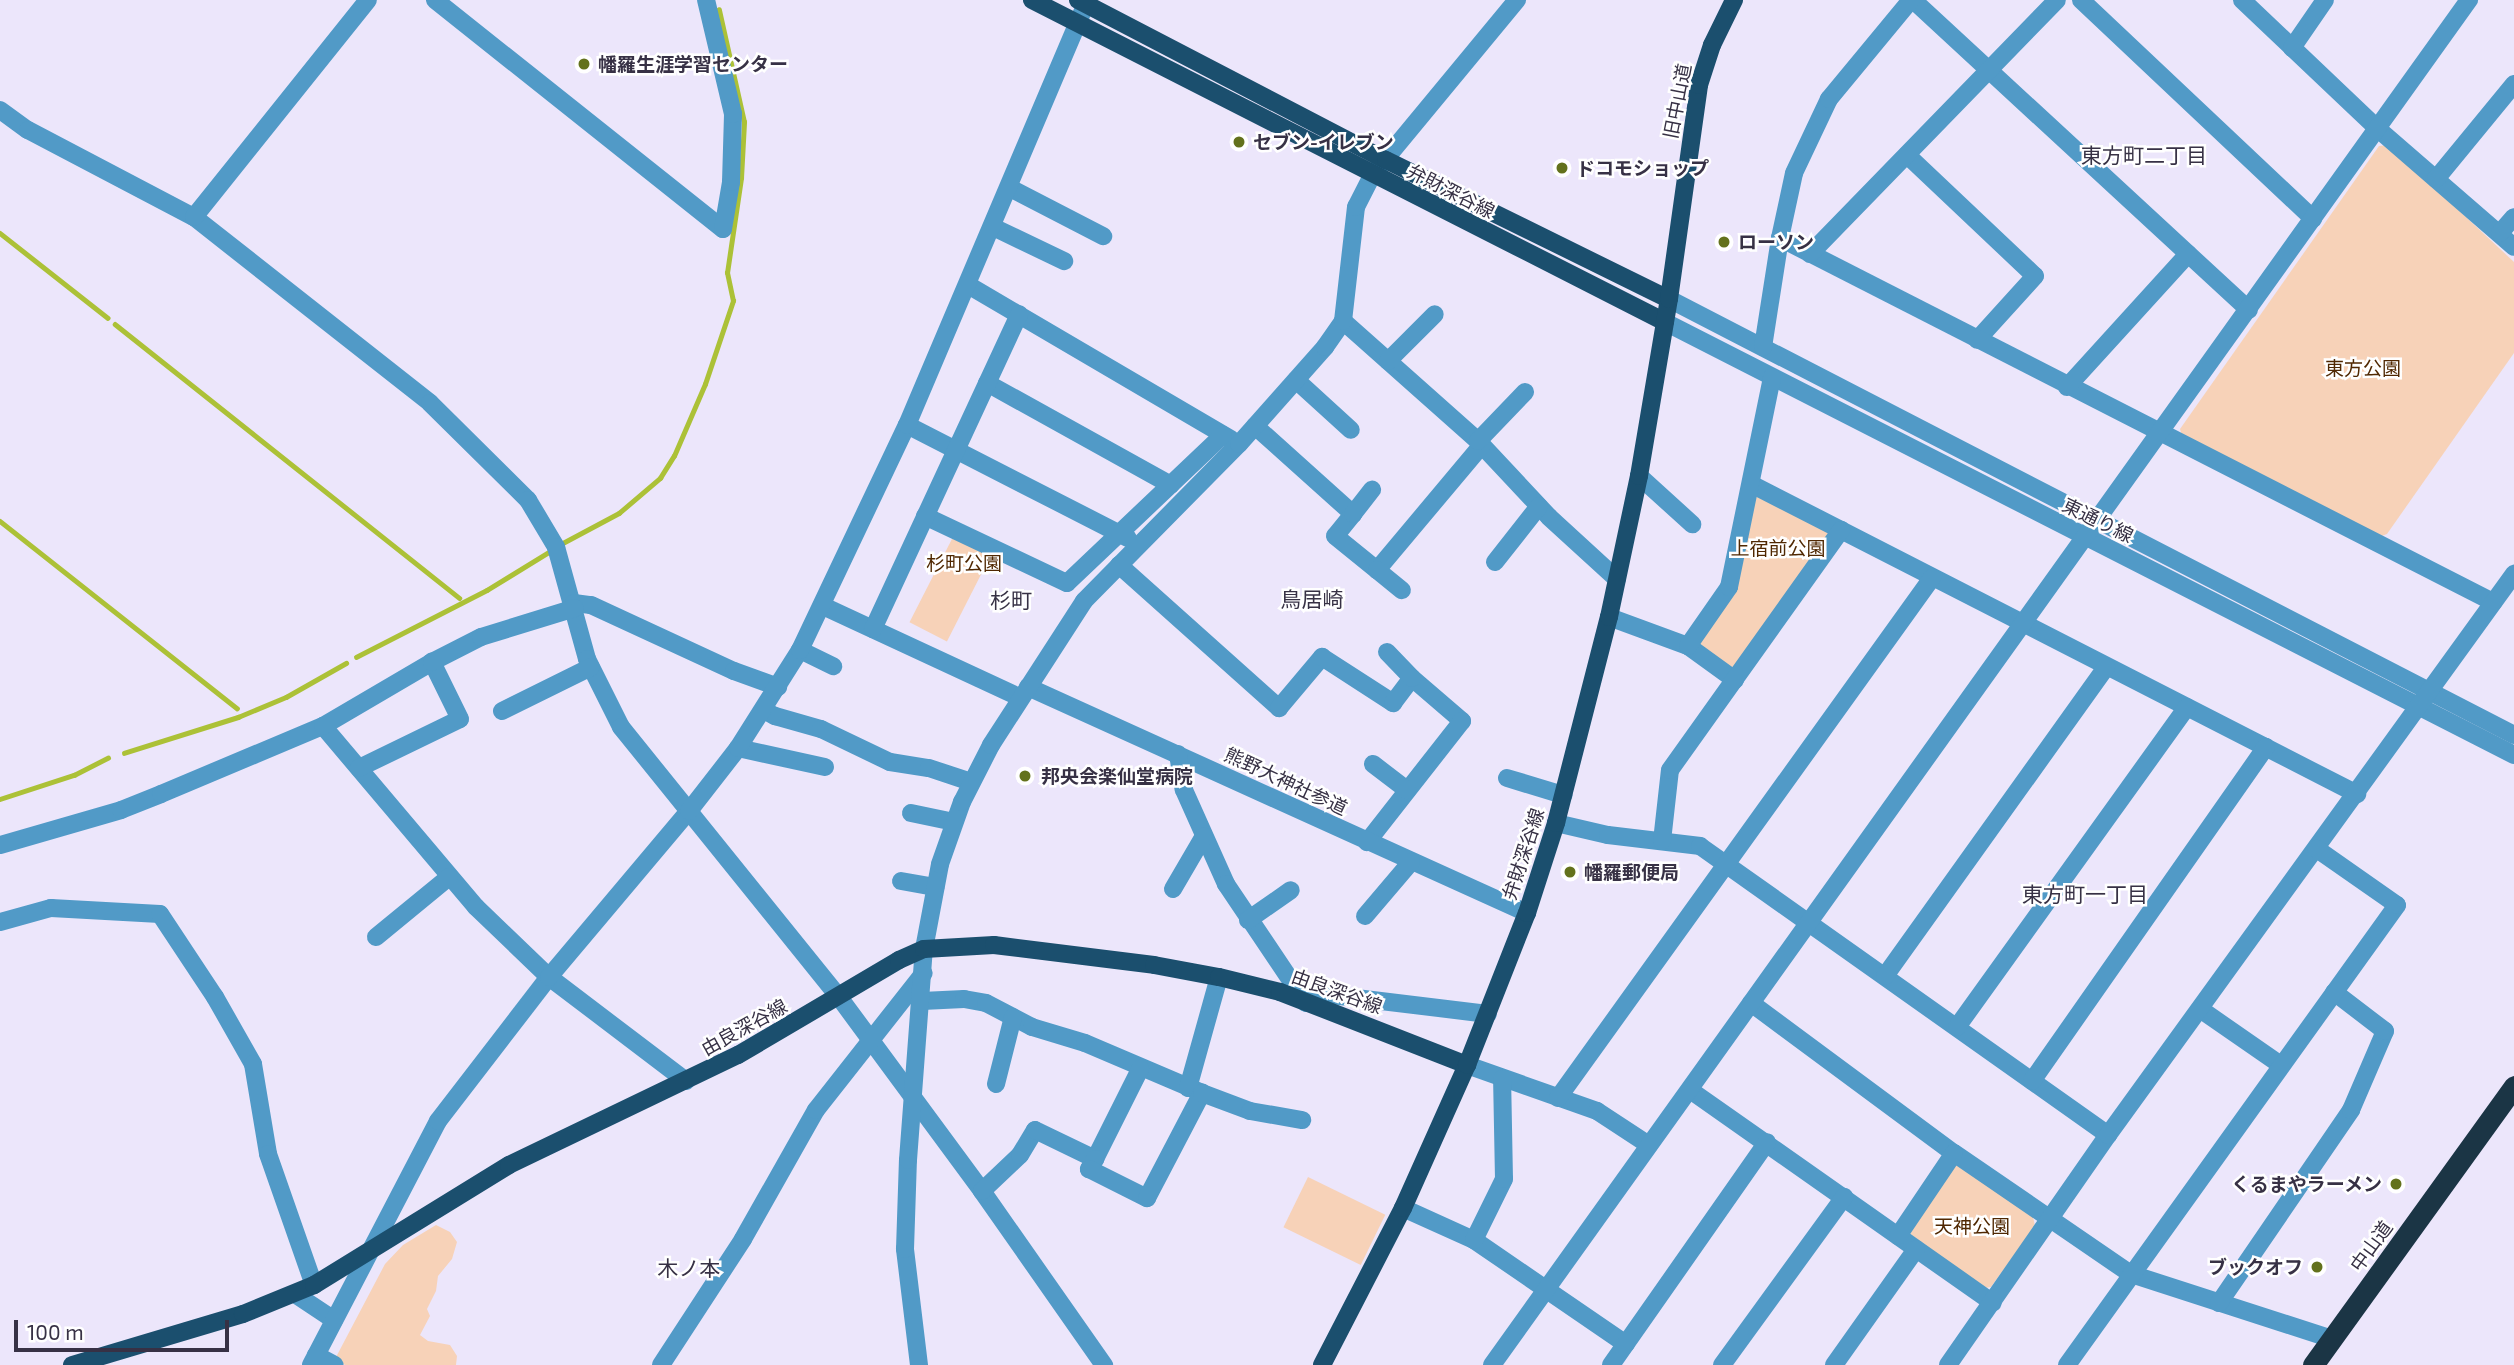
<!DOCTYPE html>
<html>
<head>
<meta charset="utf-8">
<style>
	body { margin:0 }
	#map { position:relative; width:2514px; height:1365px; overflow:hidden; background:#ece6fb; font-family:"Exo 2","Noto Sans JP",sans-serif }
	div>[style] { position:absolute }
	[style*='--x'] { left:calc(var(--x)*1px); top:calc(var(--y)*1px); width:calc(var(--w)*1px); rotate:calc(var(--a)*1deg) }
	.green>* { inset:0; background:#f7d2b8; transform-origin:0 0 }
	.stream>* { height:4.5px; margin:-2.25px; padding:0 2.25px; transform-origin:2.25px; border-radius:2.25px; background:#acc137 }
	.minor>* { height:18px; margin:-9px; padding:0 9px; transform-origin:9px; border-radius:9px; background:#519ac7 }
	.major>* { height:18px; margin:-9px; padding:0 9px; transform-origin:9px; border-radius:9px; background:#1b4f6e }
	.highway>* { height:21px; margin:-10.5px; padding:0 10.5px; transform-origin:10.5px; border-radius:10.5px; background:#1b3545 }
	.dots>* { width:19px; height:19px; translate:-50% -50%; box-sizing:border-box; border:4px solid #fff; border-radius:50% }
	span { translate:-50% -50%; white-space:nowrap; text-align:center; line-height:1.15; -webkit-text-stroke:5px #fff; paint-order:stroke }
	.poi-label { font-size:19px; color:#373145; font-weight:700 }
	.left { translate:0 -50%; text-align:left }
	.right { translate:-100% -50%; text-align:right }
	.street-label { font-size:19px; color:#373145 }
	.park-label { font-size:19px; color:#502802 }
	.neighbourhood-label { font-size:21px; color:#373145 }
	.scale { position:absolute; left:14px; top:1320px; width:215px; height:32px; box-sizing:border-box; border:4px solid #373145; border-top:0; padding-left:9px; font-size:21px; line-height:24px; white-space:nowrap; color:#373145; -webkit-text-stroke:5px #fff; paint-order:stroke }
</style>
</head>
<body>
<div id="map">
	<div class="green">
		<div style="clip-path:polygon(2389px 145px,2514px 262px,2514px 353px,2387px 534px,2379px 537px,2182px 436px,2180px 429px,2379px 146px)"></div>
		<div style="clip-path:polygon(1756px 495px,1827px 531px,1829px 536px,1736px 667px,1730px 668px,1698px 646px)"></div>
		<div style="left:954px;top:535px;width:42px;height:98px;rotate:27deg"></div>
		<div style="clip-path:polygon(1959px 1164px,2033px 1217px,2035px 1226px,1991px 1287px,1985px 1288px,1910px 1234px,1953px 1166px)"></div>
		<div style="left:1308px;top:1177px;width:86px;height:56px;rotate:26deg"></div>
		<div style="clip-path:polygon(436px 1225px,450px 1232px,457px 1242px,452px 1259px,438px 1276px,436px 1291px,427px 1309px,430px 1316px,420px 1335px,428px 1341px,450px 1345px,457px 1356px,456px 1365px,345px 1365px,335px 1359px,385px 1264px,403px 1245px)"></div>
	</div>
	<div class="stream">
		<div style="--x:0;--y:233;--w:137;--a:38.2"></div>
		<div style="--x:115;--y:324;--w:440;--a:38.5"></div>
		<div style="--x:0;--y:521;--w:302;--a:38.3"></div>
		<div style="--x:559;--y:545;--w:68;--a:-28.1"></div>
		<div style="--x:619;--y:513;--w:54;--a:-40.5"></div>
		<div style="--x:660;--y:478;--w:26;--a:-58"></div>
		<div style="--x:674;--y:456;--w:78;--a:-66.7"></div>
		<div style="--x:705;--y:384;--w:88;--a:-71.4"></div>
		<div style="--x:733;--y:301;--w:29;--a:-102"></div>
		<div style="--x:727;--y:273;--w:96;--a:-81.6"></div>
		<div style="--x:741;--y:178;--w:56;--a:-86.9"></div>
		<div style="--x:744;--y:122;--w:115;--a:-102.6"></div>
		<div style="--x:356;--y:657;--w:147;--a:-27.1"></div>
		<div style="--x:487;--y:590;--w:76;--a:-31.6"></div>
		<div style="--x:124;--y:753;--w:120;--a:-17.5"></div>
		<div style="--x:238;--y:717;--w:52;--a:-22.6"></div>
		<div style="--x:286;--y:697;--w:69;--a:-29.5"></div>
		<div style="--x:0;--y:799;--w:78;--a:-18"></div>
		<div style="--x:74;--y:775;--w:38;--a:-27"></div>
	</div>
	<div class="minor">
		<div style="--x:435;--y:0;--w:368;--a:38.5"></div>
		<div style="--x:723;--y:229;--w:48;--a:-80.3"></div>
		<div style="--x:731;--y:182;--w:68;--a:-88.3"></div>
		<div style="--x:733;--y:114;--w:117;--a:-103.3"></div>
		<div style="--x:1913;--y:0;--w:457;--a:42.7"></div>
		<div style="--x:2081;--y:0;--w:319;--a:43.3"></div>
		<div style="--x:2242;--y:0;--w:187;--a:43.5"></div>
		<div style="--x:2378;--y:129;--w:180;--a:40.9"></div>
		<div style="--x:2292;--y:48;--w:58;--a:-55.5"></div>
		<div style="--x:0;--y:110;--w:34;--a:36"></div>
		<div style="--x:28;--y:130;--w:187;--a:27.7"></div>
		<div style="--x:194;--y:217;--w:300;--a:38.2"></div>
		<div style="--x:430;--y:403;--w:138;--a:44.7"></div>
		<div style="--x:528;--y:500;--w:55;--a:59.2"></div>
		<div style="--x:556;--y:547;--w:116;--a:74.5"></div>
		<div style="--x:587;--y:659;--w:76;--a:63.4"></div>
		<div style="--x:621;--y:727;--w:347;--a:51.1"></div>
		<div style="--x:839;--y:997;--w:241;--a:53.6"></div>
		<div style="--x:982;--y:1191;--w:213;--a:55"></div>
		<div style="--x:1907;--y:155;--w:176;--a:43.4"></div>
		<div style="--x:2035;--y:276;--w:86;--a:132.2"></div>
		<div style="--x:2436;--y:179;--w:123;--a:-50.6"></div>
		<div style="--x:1010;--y:188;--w:105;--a:27.3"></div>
		<div style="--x:194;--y:217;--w:278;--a:-51.3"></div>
		<div style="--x:993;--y:227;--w:79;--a:25.6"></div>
		<div style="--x:2500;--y:233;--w:21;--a:-49"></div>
		<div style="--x:1780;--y:238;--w:801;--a:27.05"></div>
		<div style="--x:1810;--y:254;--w:354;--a:-45.8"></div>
		<div style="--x:968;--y:285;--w:305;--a:30.4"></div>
		<div style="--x:1669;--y:299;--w:951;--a:27.29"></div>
		<div style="--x:1343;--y:321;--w:181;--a:41.6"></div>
		<div style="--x:1478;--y:441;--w:104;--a:46.9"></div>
		<div style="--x:1549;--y:517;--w:92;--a:42.4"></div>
		<div style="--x:1665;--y:322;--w:953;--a:27.02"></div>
		<div style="--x:1763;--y:347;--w:110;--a:-81.1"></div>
		<div style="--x:1780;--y:238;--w:66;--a:-77.8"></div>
		<div style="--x:1794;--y:173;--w:82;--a:-64.7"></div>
		<div style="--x:1829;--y:99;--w:129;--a:-50.4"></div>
		<div style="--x:1388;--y:361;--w:66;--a:-45"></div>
		<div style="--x:1296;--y:380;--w:74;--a:42.3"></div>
		<div style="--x:987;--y:383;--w:210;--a:29"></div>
		<div style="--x:2067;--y:387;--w:180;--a:-47.7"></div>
		<div style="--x:907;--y:425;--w:248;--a:27.1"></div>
		<div style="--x:1255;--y:426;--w:132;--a:41.9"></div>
		<div style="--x:1353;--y:514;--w:28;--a:129"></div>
		<div style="--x:1335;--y:536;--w:54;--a:39"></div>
		<div style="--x:1377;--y:570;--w:163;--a:-50"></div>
		<div style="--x:1478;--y:441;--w:68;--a:-46.2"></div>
		<div style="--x:1639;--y:476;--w:72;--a:42.2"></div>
		<div style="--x:1751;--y:484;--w:681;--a:27.09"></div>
		<div style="--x:1353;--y:514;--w:31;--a:-52"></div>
		<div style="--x:925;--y:516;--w:157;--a:25.3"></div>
		<div style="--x:1067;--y:583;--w:215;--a:-43.5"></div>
		<div style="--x:1495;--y:562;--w:71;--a:-51.8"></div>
		<div style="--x:1119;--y:565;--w:215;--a:41.8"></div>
		<div style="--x:1279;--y:708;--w:67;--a:-49.9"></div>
		<div style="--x:1322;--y:657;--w:85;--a:32.9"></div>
		<div style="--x:1393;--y:703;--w:31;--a:-53"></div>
		<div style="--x:1412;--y:678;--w:66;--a:40.7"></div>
		<div style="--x:1462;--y:721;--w:154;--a:128.1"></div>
		<div style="--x:1377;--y:570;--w:32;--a:39"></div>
		<div style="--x:574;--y:603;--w:17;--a:7"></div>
		<div style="--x:591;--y:605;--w:157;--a:24.8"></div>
		<div style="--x:734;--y:671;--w:47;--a:20"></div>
		<div style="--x:823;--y:606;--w:218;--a:24.9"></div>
		<div style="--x:1609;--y:617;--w:84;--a:20.2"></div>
		<div style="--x:1688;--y:646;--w:58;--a:35.9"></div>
		<div style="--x:873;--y:629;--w:347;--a:-65.1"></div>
		<div style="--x:1688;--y:646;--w:72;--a:-55.2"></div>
		<div style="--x:1729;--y:587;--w:214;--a:-78.4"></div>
		<div style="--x:800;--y:650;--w:37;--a:26"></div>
		<div style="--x:1387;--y:652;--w:36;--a:46"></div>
		<div style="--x:1028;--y:687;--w:548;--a:24.37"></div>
		<div style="--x:764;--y:710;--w:13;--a:29"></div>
		<div style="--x:775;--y:716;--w:48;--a:15.8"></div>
		<div style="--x:821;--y:729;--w:76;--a:25.6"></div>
		<div style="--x:890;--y:762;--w:39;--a:9"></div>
		<div style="--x:929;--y:768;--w:44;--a:18.4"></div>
		<div style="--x:502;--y:711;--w:99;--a:-26.3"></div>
		<div style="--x:323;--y:726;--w:237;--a:49.8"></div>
		<div style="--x:476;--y:907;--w:101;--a:43.8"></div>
		<div style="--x:549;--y:977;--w:172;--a:37.2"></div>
		<div style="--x:738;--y:748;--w:89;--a:12.3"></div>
		<div style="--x:1178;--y:754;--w:36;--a:81"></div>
		<div style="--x:1184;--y:790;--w:103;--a:65.9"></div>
		<div style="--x:1226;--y:884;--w:143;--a:56.1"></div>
		<div style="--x:1306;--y:1003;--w:19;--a:-28"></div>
		<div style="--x:1323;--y:994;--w:166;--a:6.9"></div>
		<div style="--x:1373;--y:764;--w:43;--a:37.4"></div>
		<div style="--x:359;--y:768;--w:112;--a:-25.9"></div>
		<div style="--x:460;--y:719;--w:64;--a:-116.2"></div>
		<div style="--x:1507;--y:778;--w:59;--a:16.9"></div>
		<div style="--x:911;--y:813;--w:44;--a:11.8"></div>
		<div style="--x:1556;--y:823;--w:53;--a:13"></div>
		<div style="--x:1608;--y:835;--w:93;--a:6.8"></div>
		<div style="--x:1700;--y:846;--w:500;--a:35.3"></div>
		<div style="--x:1662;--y:841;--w:71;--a:-83.6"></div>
		<div style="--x:1670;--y:770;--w:295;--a:-54.5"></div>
		<div style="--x:0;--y:845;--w:126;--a:-16.1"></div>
		<div style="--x:121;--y:810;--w:43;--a:-21.8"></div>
		<div style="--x:161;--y:794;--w:176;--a:-22.8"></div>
		<div style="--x:323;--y:726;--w:126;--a:-30.4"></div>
		<div style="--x:432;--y:662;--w:55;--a:-27"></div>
		<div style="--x:481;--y:637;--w:98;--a:-17.1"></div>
		<div style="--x:901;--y:881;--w:35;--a:10"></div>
		<div style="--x:1173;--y:889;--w:61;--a:-59.7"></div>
		<div style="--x:1365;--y:916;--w:71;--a:-49.6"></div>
		<div style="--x:1248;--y:920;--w:52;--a:-34.9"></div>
		<div style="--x:0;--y:922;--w:53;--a:-15.4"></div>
		<div style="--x:51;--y:908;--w:109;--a:3.2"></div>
		<div style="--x:160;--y:914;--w:100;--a:56.5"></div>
		<div style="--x:215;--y:997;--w:77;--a:60.4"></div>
		<div style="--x:253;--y:1064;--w:91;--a:80.5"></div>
		<div style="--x:268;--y:1154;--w:139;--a:70.7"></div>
		<div style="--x:376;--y:937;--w:94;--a:-39.4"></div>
		<div style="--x:1885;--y:976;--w:380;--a:-54.4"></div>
		<div style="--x:922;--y:1001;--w:42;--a:-2.7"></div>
		<div style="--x:964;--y:999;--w:22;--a:10"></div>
		<div style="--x:986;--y:1003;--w:52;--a:27.6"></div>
		<div style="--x:1032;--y:1027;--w:55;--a:16.8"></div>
		<div style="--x:1085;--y:1043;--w:127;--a:23.1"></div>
		<div style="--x:1751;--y:1003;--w:252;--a:36.5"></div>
		<div style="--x:1954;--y:1153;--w:214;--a:34.4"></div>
		<div style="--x:2131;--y:1274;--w:211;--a:17.9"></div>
		<div style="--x:2200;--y:1009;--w:98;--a:34.7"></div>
		<div style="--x:1957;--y:1027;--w:394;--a:-54.3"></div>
		<div style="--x:1467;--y:1065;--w:138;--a:19.5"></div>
		<div style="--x:1597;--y:1111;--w:62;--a:33.2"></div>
		<div style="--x:2032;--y:1081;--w:408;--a:-55"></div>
		<div style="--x:996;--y:1084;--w:69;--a:-75.8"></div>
		<div style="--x:1188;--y:1088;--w:115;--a:-74.4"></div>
		<div style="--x:1690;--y:1090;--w:370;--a:35.1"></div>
		<div style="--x:1558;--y:1098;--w:641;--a:-54.28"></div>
		<div style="--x:1095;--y:1159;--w:101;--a:-63.4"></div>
		<div style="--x:982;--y:1191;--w:52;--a:-43.5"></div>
		<div style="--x:1020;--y:1155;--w:29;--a:-59"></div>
		<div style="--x:1035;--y:1130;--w:67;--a:25.8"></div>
		<div style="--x:1095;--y:1159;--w:12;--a:121"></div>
		<div style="--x:1089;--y:1169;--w:65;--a:26.6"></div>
		<div style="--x:1147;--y:1198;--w:119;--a:-62.4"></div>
		<div style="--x:1202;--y:1093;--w:51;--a:20.6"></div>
		<div style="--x:1250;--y:1111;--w:53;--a:9.8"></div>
		<div style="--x:1403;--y:1208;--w:78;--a:24.3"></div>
		<div style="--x:1474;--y:1240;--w:184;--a:34.4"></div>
		<div style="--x:1898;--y:1236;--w:100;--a:-56"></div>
		<div style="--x:1474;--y:1240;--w:68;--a:-63.8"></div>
		<div style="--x:1504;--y:1179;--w:100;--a:-91.1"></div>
		<div style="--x:295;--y:1294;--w:47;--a:33.7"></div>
		<div style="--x:2219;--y:1303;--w:234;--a:-55.6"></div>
		<div style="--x:2351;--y:1110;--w:86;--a:-66.7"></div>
		<div style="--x:2385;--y:1031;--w:64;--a:-142.6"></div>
		<div style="--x:316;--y:1355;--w:21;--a:28"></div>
		<div style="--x:311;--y:1365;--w:275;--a:-62.5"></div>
		<div style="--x:438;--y:1121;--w:182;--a:-52.4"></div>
		<div style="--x:549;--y:977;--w:217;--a:-49.9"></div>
		<div style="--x:689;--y:811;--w:80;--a:-52.1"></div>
		<div style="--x:738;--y:748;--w:116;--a:-57.7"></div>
		<div style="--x:800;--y:650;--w:249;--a:-64.6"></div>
		<div style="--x:907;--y:425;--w:452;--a:-67"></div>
		<div style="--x:661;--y:1365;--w:150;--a:-56.9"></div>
		<div style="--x:743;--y:1239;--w:148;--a:-60.5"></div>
		<div style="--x:816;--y:1110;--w:174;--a:-51.8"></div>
		<div style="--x:919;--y:1365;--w:117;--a:-96.9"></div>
		<div style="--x:905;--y:1249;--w:89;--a:-88.1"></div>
		<div style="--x:908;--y:1160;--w:212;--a:-85.7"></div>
		<div style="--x:924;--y:949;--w:86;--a:-79.3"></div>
		<div style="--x:940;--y:864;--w:66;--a:-70.5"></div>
		<div style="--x:962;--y:802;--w:64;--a:-63"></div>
		<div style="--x:991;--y:745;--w:171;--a:-57.1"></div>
		<div style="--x:1084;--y:601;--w:221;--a:-45.4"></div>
		<div style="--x:1239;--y:444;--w:130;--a:-48.4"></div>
		<div style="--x:1325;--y:347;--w:32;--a:-55"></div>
		<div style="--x:1343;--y:321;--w:115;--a:-83.5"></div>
		<div style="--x:1356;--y:207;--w:37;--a:-63"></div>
		<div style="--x:1373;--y:174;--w:226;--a:-50.4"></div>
		<div style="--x:1492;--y:1365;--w:1679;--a:-54.41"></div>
		<div style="--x:1611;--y:1365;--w:272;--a:-55"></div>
		<div style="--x:1722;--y:1365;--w:208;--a:-54"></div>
		<div style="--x:1834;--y:1365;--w:142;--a:-54.7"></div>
		<div style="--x:1948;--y:1365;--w:280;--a:-55.2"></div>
		<div style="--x:2108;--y:1135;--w:693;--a:-54.11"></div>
		<div style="--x:2067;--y:1365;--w:566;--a:-54.34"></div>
		<div style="--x:2397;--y:905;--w:98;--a:-145"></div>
	</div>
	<div class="major">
		<div style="--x:1032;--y:0;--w:710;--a:26.96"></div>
		<div style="--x:1078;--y:0;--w:347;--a:27.5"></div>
		<div style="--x:1386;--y:160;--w:315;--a:26.2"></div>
		<div style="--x:72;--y:1365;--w:178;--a:-16.6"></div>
		<div style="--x:243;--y:1314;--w:77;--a:-22.2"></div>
		<div style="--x:314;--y:1285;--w:229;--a:-31.6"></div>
		<div style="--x:509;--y:1165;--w:254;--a:-25.7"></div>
		<div style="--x:738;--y:1055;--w:187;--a:-30.5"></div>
		<div style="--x:899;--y:960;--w:27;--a:-24"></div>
		<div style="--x:924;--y:949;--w:70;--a:-3.3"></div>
		<div style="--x:994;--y:945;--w:161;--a:7.1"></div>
		<div style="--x:1154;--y:965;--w:66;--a:10.5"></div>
		<div style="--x:1219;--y:977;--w:63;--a:13.8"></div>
		<div style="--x:1280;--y:992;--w:201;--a:21.3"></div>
		<div style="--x:1322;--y:1365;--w:177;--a:-62.7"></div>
		<div style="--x:1403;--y:1208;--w:157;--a:-65.9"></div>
		<div style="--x:1467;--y:1065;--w:163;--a:-68.5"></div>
		<div style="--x:1527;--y:913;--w:95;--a:-72.1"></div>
		<div style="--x:1556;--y:823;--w:213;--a:-75.6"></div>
		<div style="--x:1609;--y:617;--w:144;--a:-78"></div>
		<div style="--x:1639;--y:476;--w:180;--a:-80.4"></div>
		<div style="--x:1669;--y:299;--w:216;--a:-82"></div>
		<div style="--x:1699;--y:85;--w:42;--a:-72"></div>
		<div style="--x:1712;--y:45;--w:50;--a:-63.9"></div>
	</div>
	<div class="highway">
		<div style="--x:2313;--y:1365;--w:344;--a:-54.2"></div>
	</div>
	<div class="dots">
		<div style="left:584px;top:64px;background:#63711c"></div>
		<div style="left:1239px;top:142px;background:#63711c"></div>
		<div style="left:1562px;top:168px;background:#63711c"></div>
		<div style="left:1724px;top:242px;background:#63711c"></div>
		<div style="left:1025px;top:776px;background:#63711c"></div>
		<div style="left:1570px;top:872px;background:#63711c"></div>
		<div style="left:2396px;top:1184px;background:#63711c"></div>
		<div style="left:2317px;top:1267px;background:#63711c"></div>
	</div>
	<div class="poi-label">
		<span class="left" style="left:598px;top:64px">幡羅生涯学習センター</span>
		<span class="left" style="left:1253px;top:142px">セブン-イレブン</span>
		<span class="left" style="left:1576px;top:168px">ドコモショップ</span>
		<span class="left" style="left:1738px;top:242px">ローソン</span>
		<span class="left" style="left:1041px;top:776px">邦央会楽仙堂病院</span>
		<span class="left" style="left:1584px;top:872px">幡羅郵便局</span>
		<span class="right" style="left:2382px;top:1184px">くるまやラーメン</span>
		<span class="right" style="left:2303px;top:1267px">ブックオフ</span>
	</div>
	<div class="street-label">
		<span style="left:1677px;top:101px;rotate:-79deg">旧中山道</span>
		<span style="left:1451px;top:191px;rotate:27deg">弁財深谷線</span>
		<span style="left:2098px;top:520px;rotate:26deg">東通り線</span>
		<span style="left:1286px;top:781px;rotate:25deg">熊野大神社参道</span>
		<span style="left:1523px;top:854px;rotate:-72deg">弁財深谷線</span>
		<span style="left:1337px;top:991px;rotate:20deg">由良深谷線</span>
		<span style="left:744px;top:1027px;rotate:-29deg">由良深谷線</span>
		<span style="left:2371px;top:1246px;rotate:-54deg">中山道</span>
	</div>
	<div class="park-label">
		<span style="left:2363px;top:368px">東方公園</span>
		<span style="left:1778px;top:548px">上宿前公園</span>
		<span style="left:964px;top:563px">杉町公園</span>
		<span style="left:1972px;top:1226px">天神公園</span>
	</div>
	<div class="neighbourhood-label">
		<span style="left:2144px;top:155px">東方町二丁目</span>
		<span style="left:1312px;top:599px">鳥居崎</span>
		<span style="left:1011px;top:600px">杉町</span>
		<span style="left:2085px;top:894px">東方町一丁目</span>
		<span style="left:689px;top:1268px">木ノ本</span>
	</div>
	<div class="scale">100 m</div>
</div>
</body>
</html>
